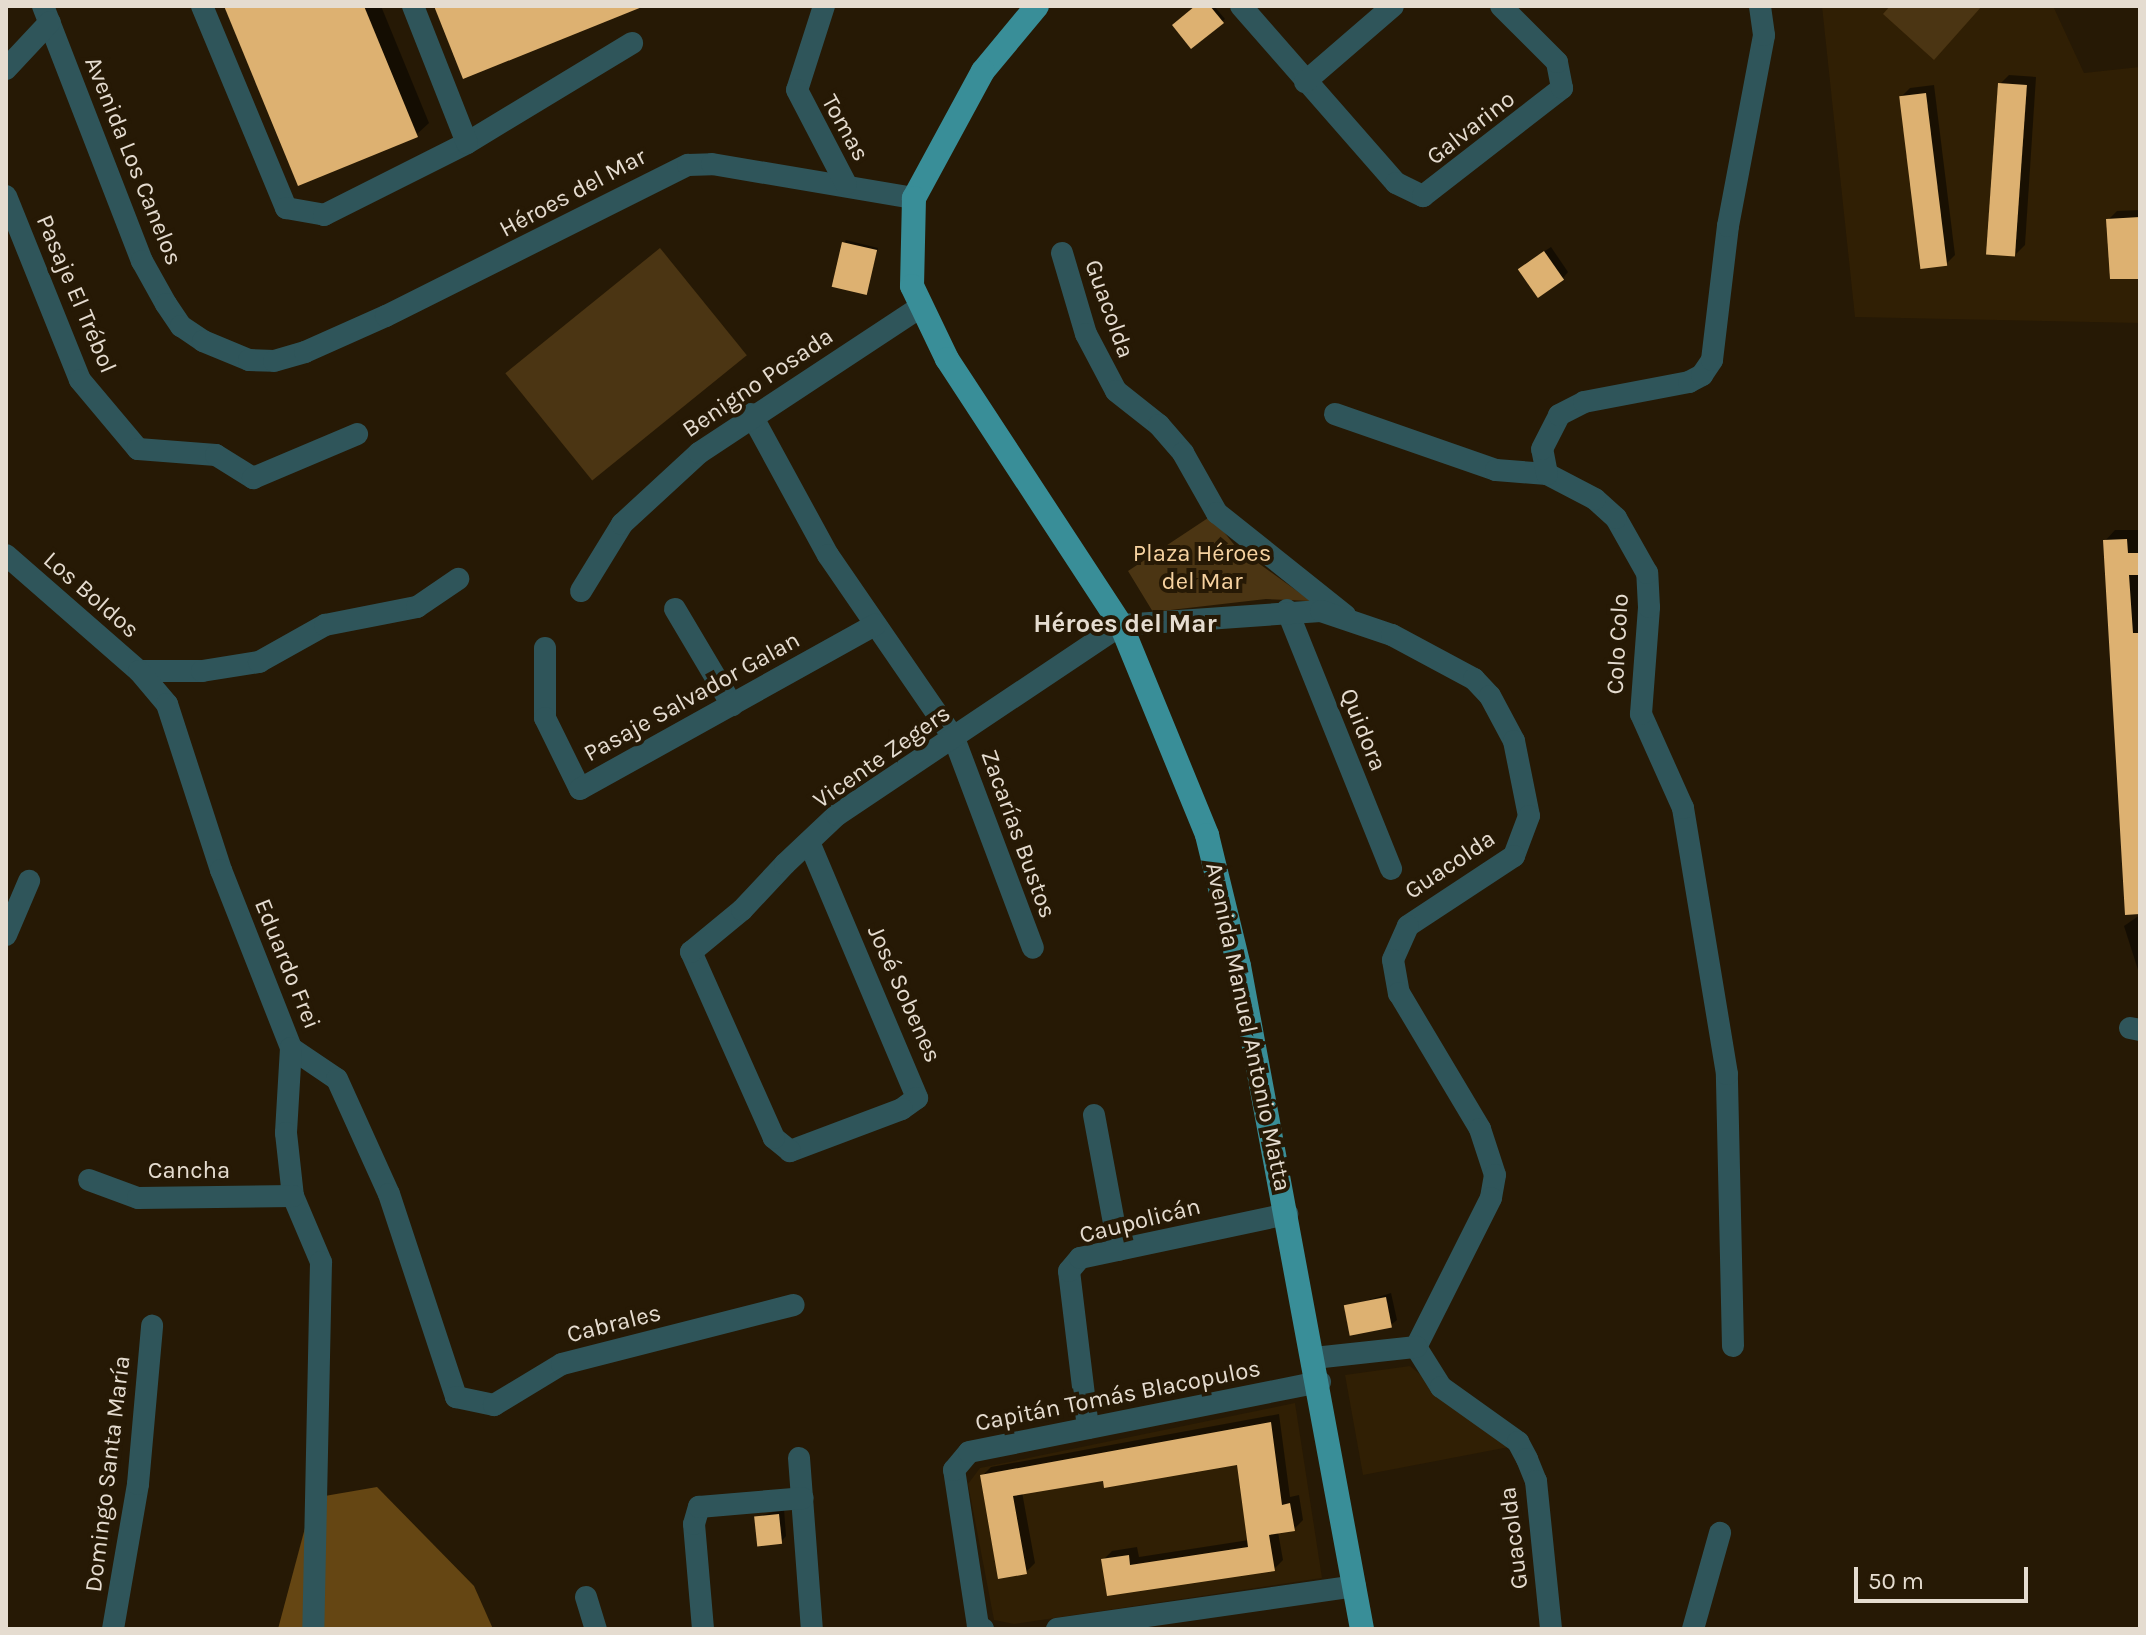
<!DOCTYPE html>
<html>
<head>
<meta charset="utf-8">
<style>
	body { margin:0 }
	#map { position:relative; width:2146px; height:1635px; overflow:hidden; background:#261905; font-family:Karla,sans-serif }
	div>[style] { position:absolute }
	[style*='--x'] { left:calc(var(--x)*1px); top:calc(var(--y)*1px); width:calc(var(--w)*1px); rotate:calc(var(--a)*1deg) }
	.built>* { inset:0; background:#301f04 }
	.green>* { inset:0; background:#4b3513; transform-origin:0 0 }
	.forest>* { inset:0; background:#654613 }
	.shadow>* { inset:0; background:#0007 }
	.building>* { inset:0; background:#ddb171; transform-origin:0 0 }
	.minor>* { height:22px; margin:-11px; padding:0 11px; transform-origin:11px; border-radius:11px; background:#2f555a }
	.major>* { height:24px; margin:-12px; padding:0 12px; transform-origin:12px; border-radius:12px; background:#398e98 }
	span { translate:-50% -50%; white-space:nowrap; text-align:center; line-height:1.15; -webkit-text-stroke:8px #261905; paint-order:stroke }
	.street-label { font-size:24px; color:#e5dcd0 }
	.park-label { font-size:24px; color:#f6d2a0 }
	.neighbourhood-label { font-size:26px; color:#e5dcd0; font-weight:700 }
	.frame { position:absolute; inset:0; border:8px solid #e5dcd0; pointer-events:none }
	.scale { position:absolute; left:1854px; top:1567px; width:174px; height:36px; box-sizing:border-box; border:4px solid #e5dcd0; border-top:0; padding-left:10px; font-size:24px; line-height:28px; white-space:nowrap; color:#e5dcd0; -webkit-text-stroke:6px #261905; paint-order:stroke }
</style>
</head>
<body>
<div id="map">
	<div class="built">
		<div style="clip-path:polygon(1822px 6px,2053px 6px,2084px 73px,2140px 67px,2140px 323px,1855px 317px)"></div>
		<div style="clip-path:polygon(1410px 1366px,1509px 1447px,1363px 1475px,1345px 1375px)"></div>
		<div style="clip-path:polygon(1295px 1403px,1322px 1578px,1014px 1624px,994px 1620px,968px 1484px,980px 1468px)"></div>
	</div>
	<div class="green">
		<div style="clip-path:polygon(1890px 6px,1982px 6px,1934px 60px,1883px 14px)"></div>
		<div style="left:660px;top:248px;width:138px;height:199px;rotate:51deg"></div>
		<div style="clip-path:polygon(1211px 516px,1236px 547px,1311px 601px,1266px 599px,1153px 612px,1128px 571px)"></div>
	</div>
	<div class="forest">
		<div style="clip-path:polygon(377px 1487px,474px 1586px,493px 1629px,278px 1629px,313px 1498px)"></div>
	</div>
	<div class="shadow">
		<div style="clip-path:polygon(226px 6px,381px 6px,429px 123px,416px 135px)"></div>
		<div style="clip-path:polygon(1197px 6px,1214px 6px,1225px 19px,1192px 47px)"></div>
		<div style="clip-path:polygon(2009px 75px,2036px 77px,2025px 245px,2016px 254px,2000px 84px)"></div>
		<div style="clip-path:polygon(1934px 85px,1955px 255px,1946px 264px,1901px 97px,1910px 88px)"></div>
		<div style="clip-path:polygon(2140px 210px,2140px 277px,2108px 220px,2117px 211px)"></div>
		<div style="clip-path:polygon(846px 240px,878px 248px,865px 294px,844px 243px)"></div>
		<div style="clip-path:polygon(1551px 247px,1568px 272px,1563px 278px,1525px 264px)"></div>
		<div style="clip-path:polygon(2115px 530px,2140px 530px,2140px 883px,2105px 541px)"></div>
		<div style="clip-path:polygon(2140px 915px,2140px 976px,2124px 926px)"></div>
		<div style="clip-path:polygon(1391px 1293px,1397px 1320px,1391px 1325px,1346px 1307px)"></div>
		<div style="clip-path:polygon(1279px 1414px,1290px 1497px,1299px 1495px,1303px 1520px,1294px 1529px,1278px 1532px,1283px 1560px,1274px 1569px,1108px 1594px,1103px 1560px,1112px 1551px,1137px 1547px,1139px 1557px,1249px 1540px,1238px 1463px,1022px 1492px,1035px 1563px,1026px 1572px,982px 1476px,991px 1467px)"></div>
		<div style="clip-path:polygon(784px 1509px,786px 1536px,781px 1542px,756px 1517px)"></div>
	</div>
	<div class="building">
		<div style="clip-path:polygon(224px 6px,364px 6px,418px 137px,298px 186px)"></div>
		<div style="clip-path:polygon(434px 6px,642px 6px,642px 7px,463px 79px)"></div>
		<div style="clip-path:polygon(1195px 6px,1210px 6px,1224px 23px,1191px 49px,1172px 25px)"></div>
		<div style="left:1998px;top:83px;width:29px;height:172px;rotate:4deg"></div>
		<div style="left:1926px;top:93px;width:174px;height:27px;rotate:83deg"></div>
		<div style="clip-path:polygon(2140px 217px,2140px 279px,2110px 279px,2106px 219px)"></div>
		<div style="left:842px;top:242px;width:36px;height:46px;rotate:13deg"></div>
		<div style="left:1544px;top:251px;width:35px;height:32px;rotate:55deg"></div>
		<div style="clip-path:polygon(2127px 539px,2128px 553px,2140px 553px,2140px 575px,2129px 575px,2133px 633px,2140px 633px,2140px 914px,2125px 915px,2103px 540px)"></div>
		<div style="left:1386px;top:1297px;width:31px;height:43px;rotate:79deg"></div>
		<div style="clip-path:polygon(1271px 1422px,1282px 1505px,1290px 1503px,1295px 1531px,1269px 1535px,1275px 1571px,1107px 1596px,1101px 1559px,1129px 1555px,1130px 1565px,1248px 1547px,1237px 1465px,1104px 1488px,1103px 1481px,1013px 1496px,1027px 1574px,998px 1579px,980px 1475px)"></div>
		<div style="left:779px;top:1514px;width:30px;height:25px;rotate:84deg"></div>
	</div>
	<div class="minor">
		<div style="--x:43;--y:6;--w:274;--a:68.8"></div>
		<div style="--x:142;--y:261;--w:49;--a:60.8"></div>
		<div style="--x:166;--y:304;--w:27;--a:56"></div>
		<div style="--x:181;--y:326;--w:27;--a:34"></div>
		<div style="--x:203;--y:341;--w:50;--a:22.4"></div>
		<div style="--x:249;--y:360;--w:25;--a:2"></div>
		<div style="--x:274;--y:361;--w:32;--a:-16"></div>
		<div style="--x:305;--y:352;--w:89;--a:-24"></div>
		<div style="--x:386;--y:316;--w:338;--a:-26.6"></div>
		<div style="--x:688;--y:165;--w:24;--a:-2"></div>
		<div style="--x:712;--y:164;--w:205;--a:9.6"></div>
		<div style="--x:202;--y:6;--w:219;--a:67.4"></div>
		<div style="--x:286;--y:208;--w:39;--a:10"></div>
		<div style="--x:324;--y:215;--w:160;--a:-26.7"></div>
		<div style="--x:467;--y:143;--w:193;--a:-31.2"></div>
		<div style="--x:413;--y:6;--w:147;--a:68.5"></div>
		<div style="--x:824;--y:6;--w:88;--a:107.8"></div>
		<div style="--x:797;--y:90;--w:106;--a:62.5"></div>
		<div style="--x:1241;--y:6;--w:235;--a:48.8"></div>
		<div style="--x:1396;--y:183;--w:30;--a:26"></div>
		<div style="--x:1423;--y:196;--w:176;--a:-37.8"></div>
		<div style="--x:1562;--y:88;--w:26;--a:-101"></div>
		<div style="--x:1557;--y:62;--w:79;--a:-135"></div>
		<div style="--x:6;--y:69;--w:64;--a:-46.9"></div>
		<div style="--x:1305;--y:82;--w:116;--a:-40.8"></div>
		<div style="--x:6;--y:196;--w:198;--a:68.1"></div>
		<div style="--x:80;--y:380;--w:90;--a:50"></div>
		<div style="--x:138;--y:449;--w:78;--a:4.4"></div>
		<div style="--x:216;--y:455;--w:44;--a:31.9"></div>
		<div style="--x:253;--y:478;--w:113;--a:-22.9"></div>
		<div style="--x:1062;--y:253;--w:84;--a:73.5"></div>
		<div style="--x:1086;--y:334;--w:64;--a:62.2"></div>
		<div style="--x:1116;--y:391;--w:55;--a:38.3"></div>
		<div style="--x:1159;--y:425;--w:37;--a:49"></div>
		<div style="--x:1183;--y:453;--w:69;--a:60.5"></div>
		<div style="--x:1217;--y:513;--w:164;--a:38.6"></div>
		<div style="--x:751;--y:414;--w:161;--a:61.4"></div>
		<div style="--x:828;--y:555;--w:222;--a:55.5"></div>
		<div style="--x:954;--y:738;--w:224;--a:69.4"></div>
		<div style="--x:1335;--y:414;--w:170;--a:19.2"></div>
		<div style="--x:1496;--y:470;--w:51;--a:4.5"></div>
		<div style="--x:6;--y:555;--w:176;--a:41.1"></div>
		<div style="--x:139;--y:671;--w:63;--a:0"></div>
		<div style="--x:202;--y:671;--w:58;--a:-9"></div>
		<div style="--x:259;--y:662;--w:76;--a:-29.3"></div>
		<div style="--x:325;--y:625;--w:94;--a:-11.1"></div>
		<div style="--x:417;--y:607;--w:50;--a:-34.3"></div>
		<div style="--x:581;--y:591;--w:79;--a:-58.5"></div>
		<div style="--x:622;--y:524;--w:105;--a:-42.7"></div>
		<div style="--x:699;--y:453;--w:263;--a:-33.4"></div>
		<div style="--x:675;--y:609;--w:112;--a:59.3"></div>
		<div style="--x:1287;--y:610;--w:279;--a:68.1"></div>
		<div style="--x:545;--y:648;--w:70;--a:90"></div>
		<div style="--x:545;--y:718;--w:79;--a:63.8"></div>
		<div style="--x:580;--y:789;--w:338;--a:-29.1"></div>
		<div style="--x:139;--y:671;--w:43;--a:49.7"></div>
		<div style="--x:167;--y:704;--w:175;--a:72"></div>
		<div style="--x:221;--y:870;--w:191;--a:68.5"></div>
		<div style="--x:291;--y:1048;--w:55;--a:34"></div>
		<div style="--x:337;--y:1079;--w:126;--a:65.7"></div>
		<div style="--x:389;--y:1194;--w:214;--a:71.7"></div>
		<div style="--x:456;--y:1397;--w:39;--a:12"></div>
		<div style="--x:494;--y:1405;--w:79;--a:-31.1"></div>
		<div style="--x:562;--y:1364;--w:239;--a:-14.3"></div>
		<div style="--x:809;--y:842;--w:278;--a:67.1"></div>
		<div style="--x:917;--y:1098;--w:19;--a:144"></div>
		<div style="--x:902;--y:1109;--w:120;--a:159.4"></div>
		<div style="--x:790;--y:1151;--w:21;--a:-141"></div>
		<div style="--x:774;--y:1138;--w:204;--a:-114"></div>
		<div style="--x:691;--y:952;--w:66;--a:-39.5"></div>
		<div style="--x:742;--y:910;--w:63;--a:-46.9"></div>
		<div style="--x:785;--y:864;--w:71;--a:-43.3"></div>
		<div style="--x:837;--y:815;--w:342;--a:-33.8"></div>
		<div style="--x:1121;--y:625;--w:200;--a:-4"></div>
		<div style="--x:1321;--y:611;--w:75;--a:18.7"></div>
		<div style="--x:1392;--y:635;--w:93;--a:28.2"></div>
		<div style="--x:1474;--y:679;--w:23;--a:47"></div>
		<div style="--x:1490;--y:696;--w:51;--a:61.9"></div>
		<div style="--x:1514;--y:741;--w:76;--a:78.7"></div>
		<div style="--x:1529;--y:816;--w:43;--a:110.6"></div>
		<div style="--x:1514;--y:856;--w:127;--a:146.6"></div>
		<div style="--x:1408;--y:926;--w:37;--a:114"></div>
		<div style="--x:1393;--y:960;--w:34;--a:80"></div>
		<div style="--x:1399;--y:993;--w:158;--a:59.2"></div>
		<div style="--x:1480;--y:1129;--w:48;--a:71.9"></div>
		<div style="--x:1495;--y:1175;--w:23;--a:100"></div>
		<div style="--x:1491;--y:1198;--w:167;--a:116.7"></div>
		<div style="--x:1416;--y:1347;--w:47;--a:58"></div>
		<div style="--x:1441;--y:1387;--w:95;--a:35.5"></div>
		<div style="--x:1518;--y:1442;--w:19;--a:62"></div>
		<div style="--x:1527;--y:1459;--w:24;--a:68"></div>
		<div style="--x:1536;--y:1481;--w:149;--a:84.2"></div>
		<div style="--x:6;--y:935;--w:59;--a:-66.9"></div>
		<div style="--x:2130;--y:1028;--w:10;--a:11"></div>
		<div style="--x:291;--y:1048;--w:85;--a:93.4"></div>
		<div style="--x:286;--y:1133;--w:63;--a:83.7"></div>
		<div style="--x:293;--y:1196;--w:72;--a:67"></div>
		<div style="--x:321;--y:1262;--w:367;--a:91.2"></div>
		<div style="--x:1094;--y:1115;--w:137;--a:79.5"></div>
		<div style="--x:89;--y:1180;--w:52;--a:20.2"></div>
		<div style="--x:138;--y:1198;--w:155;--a:-0.7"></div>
		<div style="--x:1733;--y:1346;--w:272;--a:-91.3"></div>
		<div style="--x:1727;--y:1074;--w:270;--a:-99.4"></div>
		<div style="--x:1683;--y:808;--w:103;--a:-114.1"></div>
		<div style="--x:1641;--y:714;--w:107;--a:-85.7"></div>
		<div style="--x:1649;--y:607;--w:34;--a:-93"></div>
		<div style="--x:1647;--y:573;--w:63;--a:-119.4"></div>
		<div style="--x:1616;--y:518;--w:28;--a:-138"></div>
		<div style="--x:1595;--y:499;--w:54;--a:-152.5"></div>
		<div style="--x:1547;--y:474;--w:25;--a:-101"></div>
		<div style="--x:1542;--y:449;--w:38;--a:-63"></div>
		<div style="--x:1559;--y:415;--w:28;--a:-27"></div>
		<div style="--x:1584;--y:402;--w:107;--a:-10.8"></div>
		<div style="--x:1689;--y:382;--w:15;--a:-28"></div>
		<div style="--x:1702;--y:375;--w:18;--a:-56"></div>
		<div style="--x:1712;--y:360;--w:135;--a:-83.2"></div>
		<div style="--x:1728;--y:226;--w:194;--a:-79.3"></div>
		<div style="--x:1764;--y:35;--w:29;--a:-98"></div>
		<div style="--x:1314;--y:1358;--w:103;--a:-6.2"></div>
		<div style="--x:1088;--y:1428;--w:158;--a:-96.9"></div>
		<div style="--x:1069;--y:1271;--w:17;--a:-50"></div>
		<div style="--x:1080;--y:1258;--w:212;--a:-12"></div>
		<div style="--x:799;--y:1458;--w:171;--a:85.7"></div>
		<div style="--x:586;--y:1597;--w:34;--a:73"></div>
		<div style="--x:113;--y:1629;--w:147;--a:-80.2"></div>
		<div style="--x:138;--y:1484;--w:159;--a:-84.9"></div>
		<div style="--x:703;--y:1629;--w:105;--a:-94.9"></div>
		<div style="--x:694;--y:1524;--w:18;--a:-74"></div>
		<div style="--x:699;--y:1507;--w:104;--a:-4.9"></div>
		<div style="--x:983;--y:1629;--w:6;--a:-149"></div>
		<div style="--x:978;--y:1626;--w:158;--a:-98.7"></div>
		<div style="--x:954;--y:1470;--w:23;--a:-50"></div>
		<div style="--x:969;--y:1452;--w:358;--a:-11.3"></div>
		<div style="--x:1057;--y:1629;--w:301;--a:-8.2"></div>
		<div style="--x:1693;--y:1629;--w:100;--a:-74.3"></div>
	</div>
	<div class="major">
		<div style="--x:1037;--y:6;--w:85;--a:129.7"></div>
		<div style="--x:983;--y:71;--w:145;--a:118.5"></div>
		<div style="--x:914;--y:198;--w:88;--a:91.3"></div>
		<div style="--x:912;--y:286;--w:81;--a:64.4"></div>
		<div style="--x:947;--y:359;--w:318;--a:56.8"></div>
		<div style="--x:1121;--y:625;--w:227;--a:67.7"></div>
		<div style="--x:1207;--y:835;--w:135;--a:76.3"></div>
		<div style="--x:1239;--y:966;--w:674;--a:79.49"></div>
	</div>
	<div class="street-label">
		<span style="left:845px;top:128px;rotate:61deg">Tomas</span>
		<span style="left:1471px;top:128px;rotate:-38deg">Galvarino</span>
		<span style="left:133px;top:161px;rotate:68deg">Avenida Los Canelos</span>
		<span style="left:573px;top:193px;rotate:-28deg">Héroes del Mar</span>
		<span style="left:76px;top:294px;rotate:67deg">Pasaje El Trébol</span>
		<span style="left:1109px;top:309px;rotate:70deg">Guacolda</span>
		<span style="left:758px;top:383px;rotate:-34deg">Benigno Posada</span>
		<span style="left:91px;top:595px;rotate:41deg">Los Boldos</span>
		<span style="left:1618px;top:644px;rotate:-87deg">Colo Colo</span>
		<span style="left:692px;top:697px;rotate:-29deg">Pasaje Salvador Galan</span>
		<span style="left:1363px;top:730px;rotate:68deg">Quidora</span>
		<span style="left:882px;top:757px;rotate:-35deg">Vicente Zegers</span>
		<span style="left:1018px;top:834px;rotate:70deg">Zacarías Bustos</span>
		<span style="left:1450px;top:865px;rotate:-34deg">Guacolda</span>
		<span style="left:287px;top:964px;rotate:68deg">Eduardo Frei</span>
		<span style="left:904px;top:994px;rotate:66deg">José Sobenes</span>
		<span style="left:1248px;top:1027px;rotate:78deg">Avenida Manuel Antonio Matta</span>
		<span style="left:189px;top:1171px">Cancha</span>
		<span style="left:1140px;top:1221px;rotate:-14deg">Caupolicán</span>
		<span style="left:614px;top:1324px;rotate:-14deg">Cabrales</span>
		<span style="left:1118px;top:1396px;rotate:-11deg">Capitán Tomás Blacopulos</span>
		<span style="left:108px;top:1474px;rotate:-83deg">Domingo Santa María</span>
		<span style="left:1514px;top:1538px;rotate:-97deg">Guacolda</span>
	</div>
	<div class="park-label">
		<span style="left:1202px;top:568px">Plaza Héroes<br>del Mar</span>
	</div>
	<div class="neighbourhood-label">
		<span style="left:1125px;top:624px">Héroes del Mar</span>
	</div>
	<div class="frame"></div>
	<div class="scale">50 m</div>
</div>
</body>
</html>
